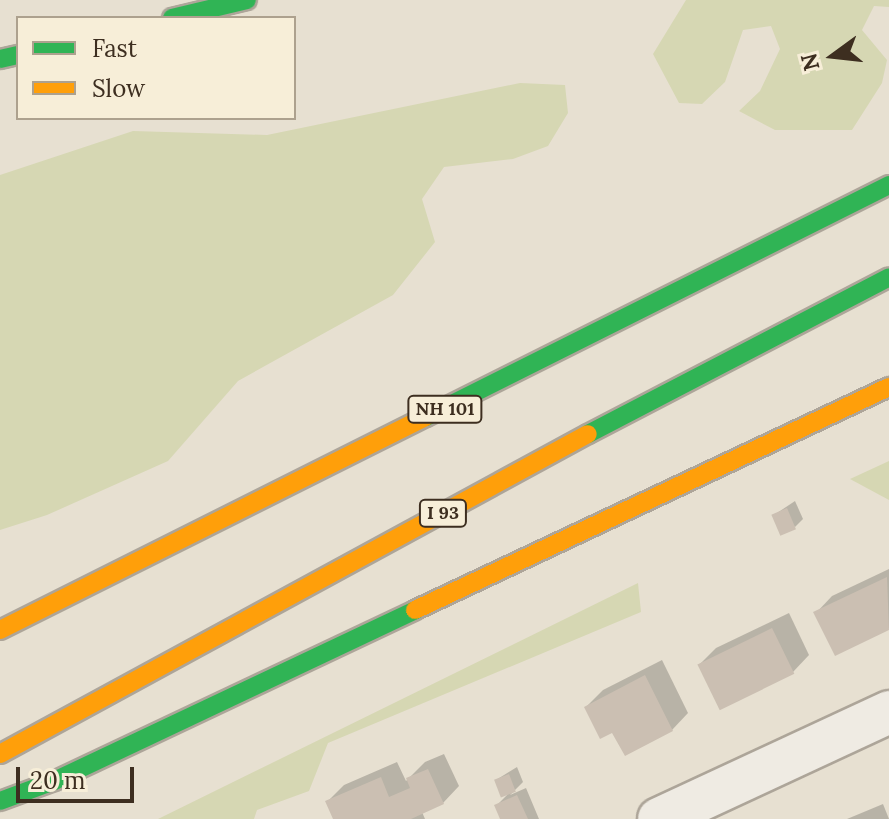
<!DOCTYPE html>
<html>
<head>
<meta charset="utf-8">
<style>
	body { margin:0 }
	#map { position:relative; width:889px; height:819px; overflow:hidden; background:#e7e0d1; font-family:Lora,serif }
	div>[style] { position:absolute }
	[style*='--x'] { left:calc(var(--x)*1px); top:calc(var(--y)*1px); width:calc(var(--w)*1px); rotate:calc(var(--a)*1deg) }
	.green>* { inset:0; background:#d6d7b3 }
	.shadow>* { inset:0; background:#0003 }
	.building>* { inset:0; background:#cbbfb2; transform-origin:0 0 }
	.roads { filter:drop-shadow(2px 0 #ada599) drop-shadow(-2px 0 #ada599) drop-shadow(0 2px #ada599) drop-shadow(0 -2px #ada599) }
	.street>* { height:42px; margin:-21px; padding:0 21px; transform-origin:21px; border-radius:21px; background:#efebe3 }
	.fast>* { height:18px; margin:-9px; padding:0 9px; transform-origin:9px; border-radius:9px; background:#30b455 }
	.slow>* { height:18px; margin:-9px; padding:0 9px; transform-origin:9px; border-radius:9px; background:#ff9f0a }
	span { translate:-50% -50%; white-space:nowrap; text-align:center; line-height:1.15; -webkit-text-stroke:6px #f7eed8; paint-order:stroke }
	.shield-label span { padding:2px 6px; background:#f7eed8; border:2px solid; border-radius:6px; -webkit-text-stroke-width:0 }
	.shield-label { font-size:18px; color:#3d2e20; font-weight:700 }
	.legend { position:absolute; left:16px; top:16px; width:280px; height:104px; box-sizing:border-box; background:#f7eed8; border:2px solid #ada18e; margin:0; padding:10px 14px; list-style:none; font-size:24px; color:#3d2e20 }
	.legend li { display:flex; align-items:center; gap:16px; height:40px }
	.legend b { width:40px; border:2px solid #ada18e }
	.north { position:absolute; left:793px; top:16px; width:80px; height:80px; -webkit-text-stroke:6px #f7eed8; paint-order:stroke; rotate:255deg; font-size:22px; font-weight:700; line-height:32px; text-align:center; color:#3d2e20 }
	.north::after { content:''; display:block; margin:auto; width:28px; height:36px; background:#3d2e20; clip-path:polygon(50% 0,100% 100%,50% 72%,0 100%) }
	.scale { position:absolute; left:16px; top:767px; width:118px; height:36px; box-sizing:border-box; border:4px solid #3d2e20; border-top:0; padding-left:10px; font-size:24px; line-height:28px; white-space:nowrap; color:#3d2e20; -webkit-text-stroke:6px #f7eed8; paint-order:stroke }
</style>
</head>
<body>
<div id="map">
	<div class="green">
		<div style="clip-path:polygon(686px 0,889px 0,889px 7px,874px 6px,862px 30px,887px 60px,882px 83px,852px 130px,775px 130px,739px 111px,760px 91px,780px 49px,771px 26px,743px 30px,725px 82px,702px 104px,679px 103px,653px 54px)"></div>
		<div style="clip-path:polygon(520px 83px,565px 85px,568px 113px,548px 146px,513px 159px,444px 167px,422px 199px,435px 242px,393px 295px,238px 381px,168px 461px,47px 515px,0 530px,0 175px,133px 131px,267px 135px)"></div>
		<div style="clip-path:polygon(889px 461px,889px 500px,850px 479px)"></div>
		<div style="clip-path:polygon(638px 583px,641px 612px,328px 743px,309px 791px,257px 810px,254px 819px,158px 819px)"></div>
	</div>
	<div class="shadow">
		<div style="clip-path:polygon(795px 501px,803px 519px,795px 527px,774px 515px)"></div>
		<div style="clip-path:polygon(889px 569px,889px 628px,835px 654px,816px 613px,832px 596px)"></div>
		<div style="clip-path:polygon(789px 613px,809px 655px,793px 672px,700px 664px,716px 648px)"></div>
		<div style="clip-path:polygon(662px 660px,688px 713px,672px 730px,613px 730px,586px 707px,603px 690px)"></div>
		<div style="clip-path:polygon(444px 754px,459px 786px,443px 803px,422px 812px,425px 819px,335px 819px,327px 802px,344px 785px,397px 762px,406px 781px,425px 762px)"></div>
		<div style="clip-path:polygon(517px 767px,523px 782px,510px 795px,526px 788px,539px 819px,503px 819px,497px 805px,510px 792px,496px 780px)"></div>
		<div style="clip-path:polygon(883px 804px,889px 819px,847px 819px)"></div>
	</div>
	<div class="building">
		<div style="left:787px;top:508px;width:23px;height:17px;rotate:67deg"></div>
		<div style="clip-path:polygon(887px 577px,889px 630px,835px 656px,813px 612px)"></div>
		<div style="left:772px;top:628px;width:51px;height:83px;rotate:64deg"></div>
		<div style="clip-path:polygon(645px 675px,673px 731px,625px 756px,612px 733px,600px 739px,584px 707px)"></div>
		<div style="clip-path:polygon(428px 769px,444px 804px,411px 819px,333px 819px,325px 801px,381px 777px,389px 797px,410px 788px,406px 778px)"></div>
		<div style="left:509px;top:774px;width:19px;height:16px;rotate:69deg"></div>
		<div style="clip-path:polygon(517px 795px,528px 819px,500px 819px,494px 805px)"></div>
	</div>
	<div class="roads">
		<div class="street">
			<div style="--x:659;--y:819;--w:254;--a:-24.9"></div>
		</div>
		<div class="fast">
			<div style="--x:172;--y:18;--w:77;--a:-13.5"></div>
			<div style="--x:0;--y:59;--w:18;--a:-13"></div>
			<div style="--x:426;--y:417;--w:518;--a:-26.61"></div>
			<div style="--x:588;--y:434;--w:339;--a:-27.5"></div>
			<div style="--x:0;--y:801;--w:58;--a:-20.3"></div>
			<div style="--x:54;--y:781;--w:399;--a:-25.3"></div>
		</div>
		<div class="slow">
			<div style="--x:415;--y:610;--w:524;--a:-25.2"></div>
			<div style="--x:0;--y:630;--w:476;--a:-26.6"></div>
			<div style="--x:0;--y:754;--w:669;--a:-28.56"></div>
		</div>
	</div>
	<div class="shield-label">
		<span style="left:445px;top:409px">NH 101</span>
		<span style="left:443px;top:513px">I 93</span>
	</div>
	<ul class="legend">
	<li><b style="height:10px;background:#30b455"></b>Fast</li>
	<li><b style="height:10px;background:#ff9f0a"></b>Slow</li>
	</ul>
	<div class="north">N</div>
	<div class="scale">20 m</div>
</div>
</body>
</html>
